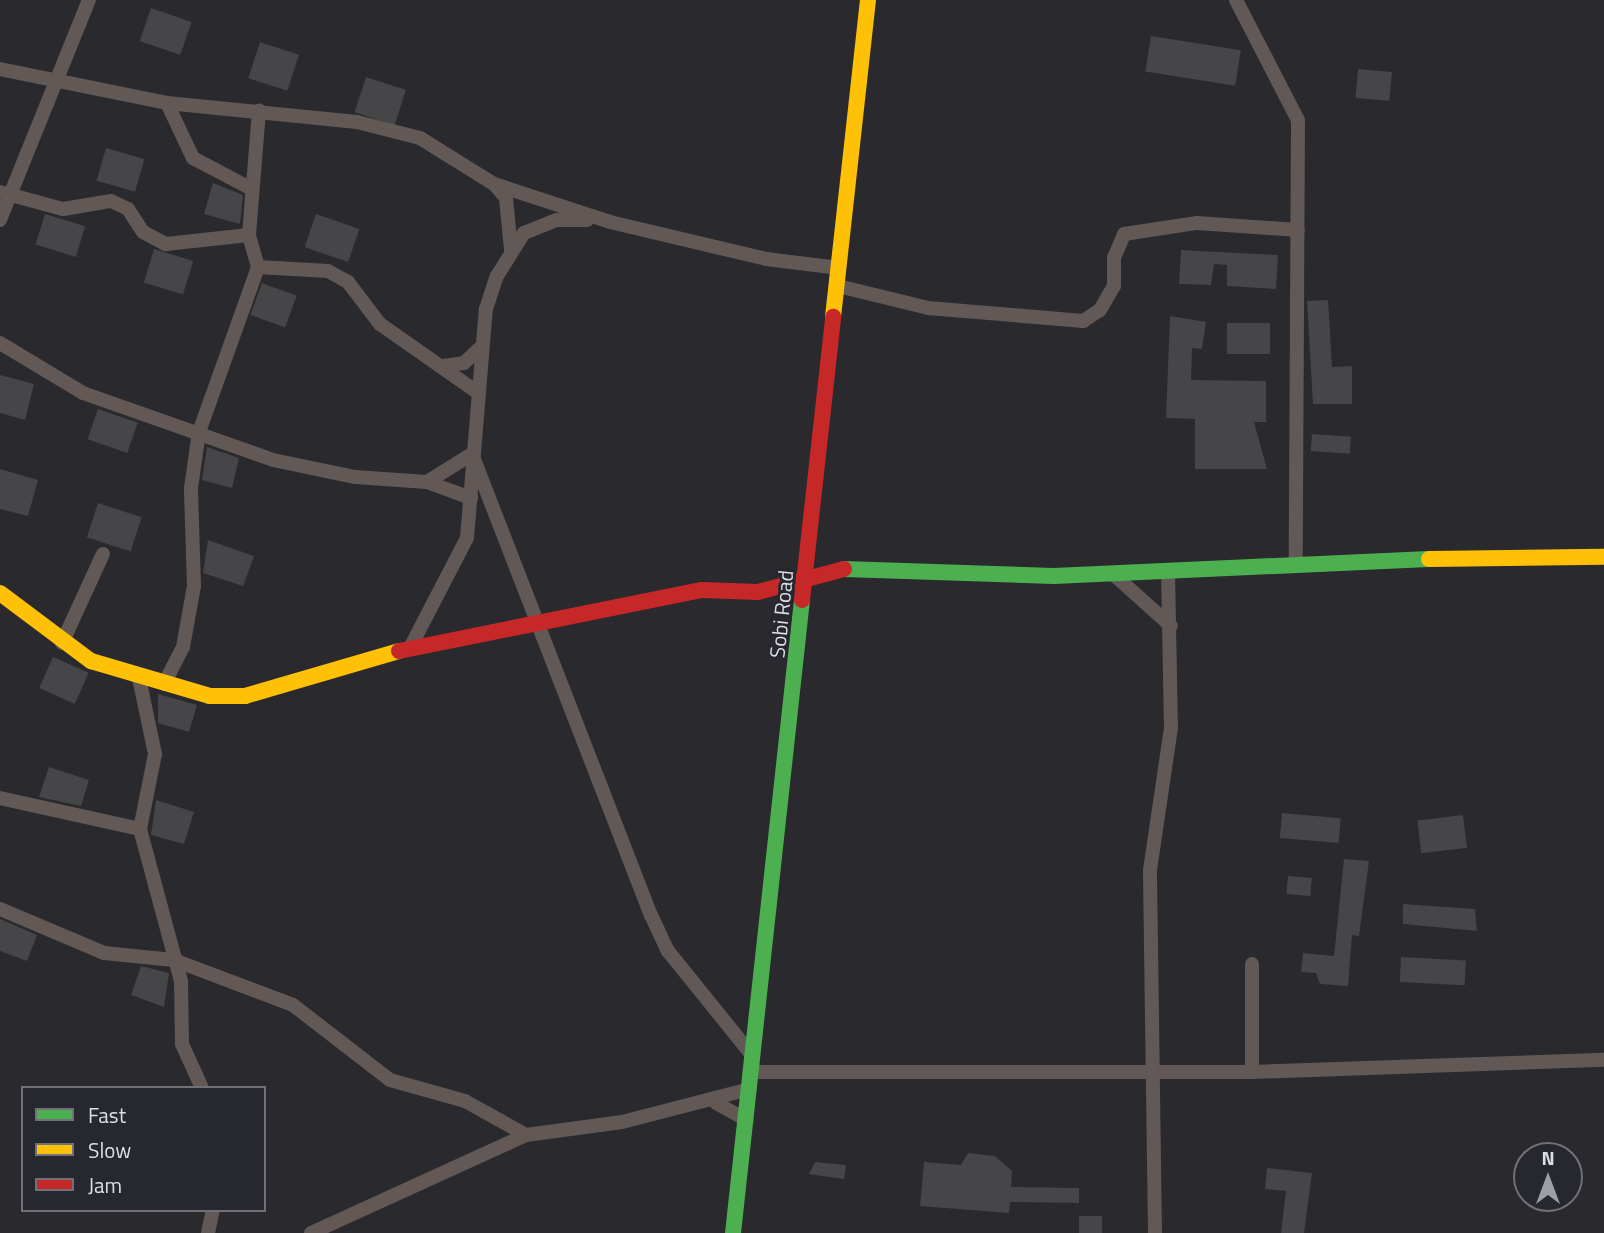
<!DOCTYPE html>
<html>
<head>
<meta charset="utf-8">
<style>
	body { margin:0 }
	#map { position:relative; width:1604px; height:1233px; overflow:hidden; background:#29292e; font-family:"Titillium Web",sans-serif }
	div>[style] { position:absolute }
	[style*='--x'] { left:calc(var(--x)*1px); top:calc(var(--y)*1px); width:calc(var(--w)*1px); rotate:calc(var(--a)*1deg) }
	.building>* { inset:0; background:#464548; transform-origin:0 0 }
	.street>* { height:14px; margin:-7px; padding:0 7px; transform-origin:7px; border-radius:7px; background:#625855 }
	.fast>* { height:16px; margin:-8px; padding:0 8px; transform-origin:8px; border-radius:8px; background:#4caf50 }
	.slow>* { height:16px; margin:-8px; padding:0 8px; transform-origin:8px; border-radius:8px; background:#ffc107 }
	.jam>* { height:16px; margin:-8px; padding:0 8px; transform-origin:8px; border-radius:8px; background:#c62828 }
	span { translate:-50% -50%; white-space:nowrap; text-align:center; line-height:1.15; -webkit-text-stroke:6px #272730; paint-order:stroke }
	.street-label { font-size:21px; color:#dddee3 }
	.legend { position:absolute; left:21px; top:1086px; width:245px; height:126px; box-sizing:border-box; background:#272730; border:2px solid #707078; margin:0; padding:9px 12px; list-style:none; font-size:21px; color:#dddee3 }
	.legend li { display:flex; align-items:center; gap:14px; height:35px }
	.legend b { width:35px; border:2px solid #707078 }
	.north { position:absolute; left:1513px; top:1142px; width:70px; height:70px; box-sizing:border-box; background:#272730; border:2px solid #707078; border-radius:50%; rotate:0deg; font-size:19px; font-weight:700; line-height:28px; text-align:center; color:#dddee3 }
	.north::after { content:''; display:block; margin:auto; width:24px; height:32px; background:#9e9fa4; clip-path:polygon(50% 0,100% 100%,50% 72%,0 100%) }
</style>
</head>
<body>
<div id="map">
	<div class="building">
		<div style="left:151px;top:8px;width:43px;height:35px;rotate:19deg"></div>
		<div style="left:1151px;top:36px;width:91px;height:36px;rotate:9deg"></div>
		<div style="left:260px;top:42px;width:41px;height:38px;rotate:18deg"></div>
		<div style="left:1358px;top:69px;width:34px;height:29px;rotate:5deg"></div>
		<div style="left:366px;top:77px;width:42px;height:37px;rotate:18deg"></div>
		<div style="left:106px;top:148px;width:40px;height:34px;rotate:16deg"></div>
		<div style="clip-path:polygon(213px 183px,243px 195px,240px 224px,204px 214px)"></div>
		<div style="left:45px;top:214px;width:42px;height:32px;rotate:17deg"></div>
		<div style="left:316px;top:214px;width:46px;height:35px;rotate:19deg"></div>
		<div style="left:154px;top:249px;width:41px;height:35px;rotate:17deg"></div>
		<div style="clip-path:polygon(1181px 250px,1278px 255px,1276px 289px,1227px 286px,1227px 265px,1214px 264px,1211px 285px,1179px 284px)"></div>
		<div style="left:262px;top:283px;width:37px;height:34px;rotate:20deg"></div>
		<div style="clip-path:polygon(1328px 300px,1332px 367px,1352px 366px,1352px 404px,1313px 404px,1307px 301px)"></div>
		<div style="clip-path:polygon(1170px 316px,1206px 322px,1202px 349px,1192px 348px,1191px 380px,1266px 381px,1266px 422px,1254px 422px,1267px 469px,1195px 469px,1195px 419px,1166px 418px)"></div>
		<div style="left:1227px;top:323px;width:43px;height:31px"></div>
		<div style="clip-path:polygon(0 375px,34px 384px,25px 420px,0 413px)"></div>
		<div style="left:98px;top:409px;width:42px;height:32px;rotate:19deg"></div>
		<div style="left:1312px;top:434px;width:39px;height:17px;rotate:4deg"></div>
		<div style="clip-path:polygon(207px 447px,239px 458px,232px 488px,202px 480px)"></div>
		<div style="clip-path:polygon(0 469px,38px 480px,28px 516px,0 509px)"></div>
		<div style="left:98px;top:503px;width:46px;height:36px;rotate:18deg"></div>
		<div style="clip-path:polygon(208px 540px,254px 556px,243px 586px,203px 573px)"></div>
		<div style="left:53px;top:657px;width:39px;height:34px;rotate:24deg"></div>
		<div style="clip-path:polygon(158px 694px,197px 705px,189px 732px,158px 723px)"></div>
		<div style="clip-path:polygon(49px 767px,89px 780px,81px 806px,39px 797px)"></div>
		<div style="clip-path:polygon(156px 800px,194px 812px,184px 844px,151px 835px)"></div>
		<div style="left:1282px;top:813px;width:59px;height:25px;rotate:5deg"></div>
		<div style="left:1463px;top:815px;width:33px;height:46px;rotate:83deg"></div>
		<div style="clip-path:polygon(1344px 859px,1369px 861px,1359px 936px,1352px 935px,1348px 986px,1320px 984px,1316px 973px,1301px 972px,1303px 953px,1334px 956px)"></div>
		<div style="left:1288px;top:876px;width:24px;height:18px;rotate:5deg"></div>
		<div style="clip-path:polygon(1403px 904px,1475px 909px,1477px 931px,1403px 924px)"></div>
		<div style="clip-path:polygon(0 919px,37px 935px,27px 961px,0 951px)"></div>
		<div style="left:1401px;top:957px;width:65px;height:25px;rotate:3deg"></div>
		<div style="clip-path:polygon(141px 966px,169px 973px,164px 1007px,131px 995px)"></div>
		<div style="clip-path:polygon(968px 1153px,995px 1156px,1012px 1171px,1011px 1187px,1079px 1188px,1079px 1203px,1010px 1202px,1009px 1213px,920px 1206px,924px 1162px,961px 1165px)"></div>
		<div style="clip-path:polygon(815px 1162px,846px 1165px,844px 1179px,809px 1174px)"></div>
		<div style="clip-path:polygon(1267px 1168px,1312px 1173px,1304px 1233px,1281px 1233px,1286px 1191px,1265px 1189px)"></div>
		<div style="left:1079px;top:1216px;width:23px;height:17px"></div>
	</div>
	<div class="street">
		<div style="--x:1236;--y:0;--w:135;--a:62.7"></div>
		<div style="--x:1298;--y:120;--w:440;--a:90.3"></div>
		<div style="--x:0;--y:69;--w:170;--a:11.5"></div>
		<div style="--x:167;--y:103;--w:191;--a:5.7"></div>
		<div style="--x:357;--y:122;--w:65;--a:14.3"></div>
		<div style="--x:420;--y:138;--w:87;--a:31.9"></div>
		<div style="--x:494;--y:184;--w:122;--a:18.1"></div>
		<div style="--x:610;--y:222;--w:160;--a:13.3"></div>
		<div style="--x:766;--y:259;--w:74;--a:7"></div>
		<div style="--x:167;--y:103;--w:61;--a:64.7"></div>
		<div style="--x:193;--y:158;--w:64;--a:27.8"></div>
		<div style="--x:495;--y:185;--w:17;--a:50"></div>
		<div style="--x:506;--y:198;--w:52;--a:84.5"></div>
		<div style="--x:0;--y:192;--w:65;--a:15.1"></div>
		<div style="--x:63;--y:209;--w:49;--a:-9.5"></div>
		<div style="--x:111;--y:201;--w:19;--a:25"></div>
		<div style="--x:128;--y:209;--w:27;--a:57"></div>
		<div style="--x:143;--y:232;--w:26;--a:28"></div>
		<div style="--x:166;--y:244;--w:83;--a:-6.2"></div>
		<div style="--x:0;--y:220;--w:237;--a:-68"></div>
		<div style="--x:258;--y:267;--w:70;--a:3.3"></div>
		<div style="--x:328;--y:271;--w:23;--a:29"></div>
		<div style="--x:348;--y:282;--w:53;--a:52.7"></div>
		<div style="--x:380;--y:324;--w:118;--a:35"></div>
		<div style="--x:838;--y:286;--w:93;--a:13.7"></div>
		<div style="--x:928;--y:308;--w:156;--a:4.8"></div>
		<div style="--x:1083;--y:321;--w:20;--a:-33"></div>
		<div style="--x:1100;--y:310;--w:28;--a:-60"></div>
		<div style="--x:1114;--y:286;--w:28;--a:-90"></div>
		<div style="--x:1114;--y:258;--w:26;--a:-67"></div>
		<div style="--x:1124;--y:234;--w:74;--a:-8.6"></div>
		<div style="--x:1197;--y:223;--w:101;--a:4"></div>
		<div style="--x:0;--y:343;--w:97;--a:31.1"></div>
		<div style="--x:83;--y:393;--w:201;--a:19.4"></div>
		<div style="--x:273;--y:460;--w:84;--a:11.7"></div>
		<div style="--x:355;--y:477;--w:72;--a:4"></div>
		<div style="--x:427;--y:482;--w:47;--a:20"></div>
		<div style="--x:443;--y:366;--w:21;--a:-8"></div>
		<div style="--x:464;--y:363;--w:25;--a:-43"></div>
		<div style="--x:427;--y:482;--w:53;--a:-31.9"></div>
		<div style="--x:472;--y:454;--w:495;--a:68.8"></div>
		<div style="--x:651;--y:915;--w:40;--a:65"></div>
		<div style="--x:668;--y:951;--w:134;--a:51.1"></div>
		<div style="--x:1112;--y:573;--w:79;--a:41.9"></div>
		<div style="--x:62;--y:643;--w:98;--a:-65.3"></div>
		<div style="--x:412;--y:644;--w:119;--a:-62.6"></div>
		<div style="--x:467;--y:538;--w:230;--a:-85.3"></div>
		<div style="--x:486;--y:309;--w:35;--a:-72"></div>
		<div style="--x:497;--y:276;--w:51;--a:-57.9"></div>
		<div style="--x:524;--y:233;--w:35;--a:-22"></div>
		<div style="--x:557;--y:220;--w:30;--a:0"></div>
		<div style="--x:139;--y:678;--w:78;--a:78.1"></div>
		<div style="--x:155;--y:754;--w:76;--a:101.3"></div>
		<div style="--x:140;--y:829;--w:157;--a:74.9"></div>
		<div style="--x:181;--y:981;--w:63;--a:89.1"></div>
		<div style="--x:182;--y:1044;--w:48;--a:65.6"></div>
		<div style="--x:164;--y:684;--w:42;--a:-62.8"></div>
		<div style="--x:183;--y:647;--w:62;--a:-79.8"></div>
		<div style="--x:194;--y:586;--w:98;--a:-91.8"></div>
		<div style="--x:191;--y:488;--w:57;--a:-81.9"></div>
		<div style="--x:199;--y:432;--w:175;--a:-70.3"></div>
		<div style="--x:258;--y:267;--w:33;--a:-106"></div>
		<div style="--x:249;--y:235;--w:125;--a:-85.4"></div>
		<div style="--x:0;--y:798;--w:143;--a:12.5"></div>
		<div style="--x:0;--y:909;--w:113;--a:22.9"></div>
		<div style="--x:104;--y:953;--w:70;--a:5.7"></div>
		<div style="--x:174;--y:960;--w:127;--a:20.7"></div>
		<div style="--x:293;--y:1005;--w:123;--a:37.7"></div>
		<div style="--x:390;--y:1080;--w:78;--a:15.6"></div>
		<div style="--x:465;--y:1101;--w:70;--a:29.1"></div>
		<div style="--x:1252;--y:964;--w:108;--a:90"></div>
		<div style="--x:752;--y:1072;--w:500;--a:0"></div>
		<div style="--x:1252;--y:1072;--w:352;--a:-2"></div>
		<div style="--x:716;--y:1103;--w:35;--a:29"></div>
		<div style="--x:208;--y:1233;--w:24;--a:-78"></div>
		<div style="--x:311;--y:1233;--w:236;--a:-24.5"></div>
		<div style="--x:526;--y:1135;--w:97;--a:-7.7"></div>
		<div style="--x:622;--y:1122;--w:132;--a:-14.5"></div>
		<div style="--x:1155;--y:1233;--w:363;--a:-90.8"></div>
		<div style="--x:1150;--y:870;--w:144;--a:-81.6"></div>
		<div style="--x:1171;--y:728;--w:157;--a:-91.1"></div>
	</div>
	<div class="fast">
		<div style="--x:844;--y:569;--w:210;--a:1.9"></div>
		<div style="--x:1054;--y:576;--w:375;--a:-2.6"></div>
		<div style="--x:733;--y:1233;--w:637;--a:-83.78"></div>
	</div>
	<div class="slow">
		<div style="--x:833;--y:317;--w:319;--a:-83.7"></div>
		<div style="--x:1429;--y:559;--w:175;--a:-0.7"></div>
		<div style="--x:0;--y:593;--w:114;--a:36.8"></div>
		<div style="--x:91;--y:661;--w:124;--a:16.4"></div>
		<div style="--x:210;--y:696;--w:35;--a:0"></div>
		<div style="--x:245;--y:696;--w:160;--a:-16.3"></div>
	</div>
	<div class="jam">
		<div style="--x:802;--y:600;--w:285;--a:-83.7"></div>
		<div style="--x:399;--y:651;--w:309;--a:-11.4"></div>
		<div style="--x:702;--y:590;--w:56;--a:2"></div>
		<div style="--x:758;--y:592;--w:89;--a:-15"></div>
	</div>
	<div class="street-label">
		<span style="left:781px;top:614px;rotate:-84deg">Sobi Road</span>
	</div>
	<ul class="legend">
	<li><b style="height:9px;background:#4caf50"></b>Fast</li>
	<li><b style="height:9px;background:#ffc107"></b>Slow</li>
	<li><b style="height:9px;background:#c62828"></b>Jam</li>
	</ul>
	<div class="north">N</div>
</div>
</body>
</html>
